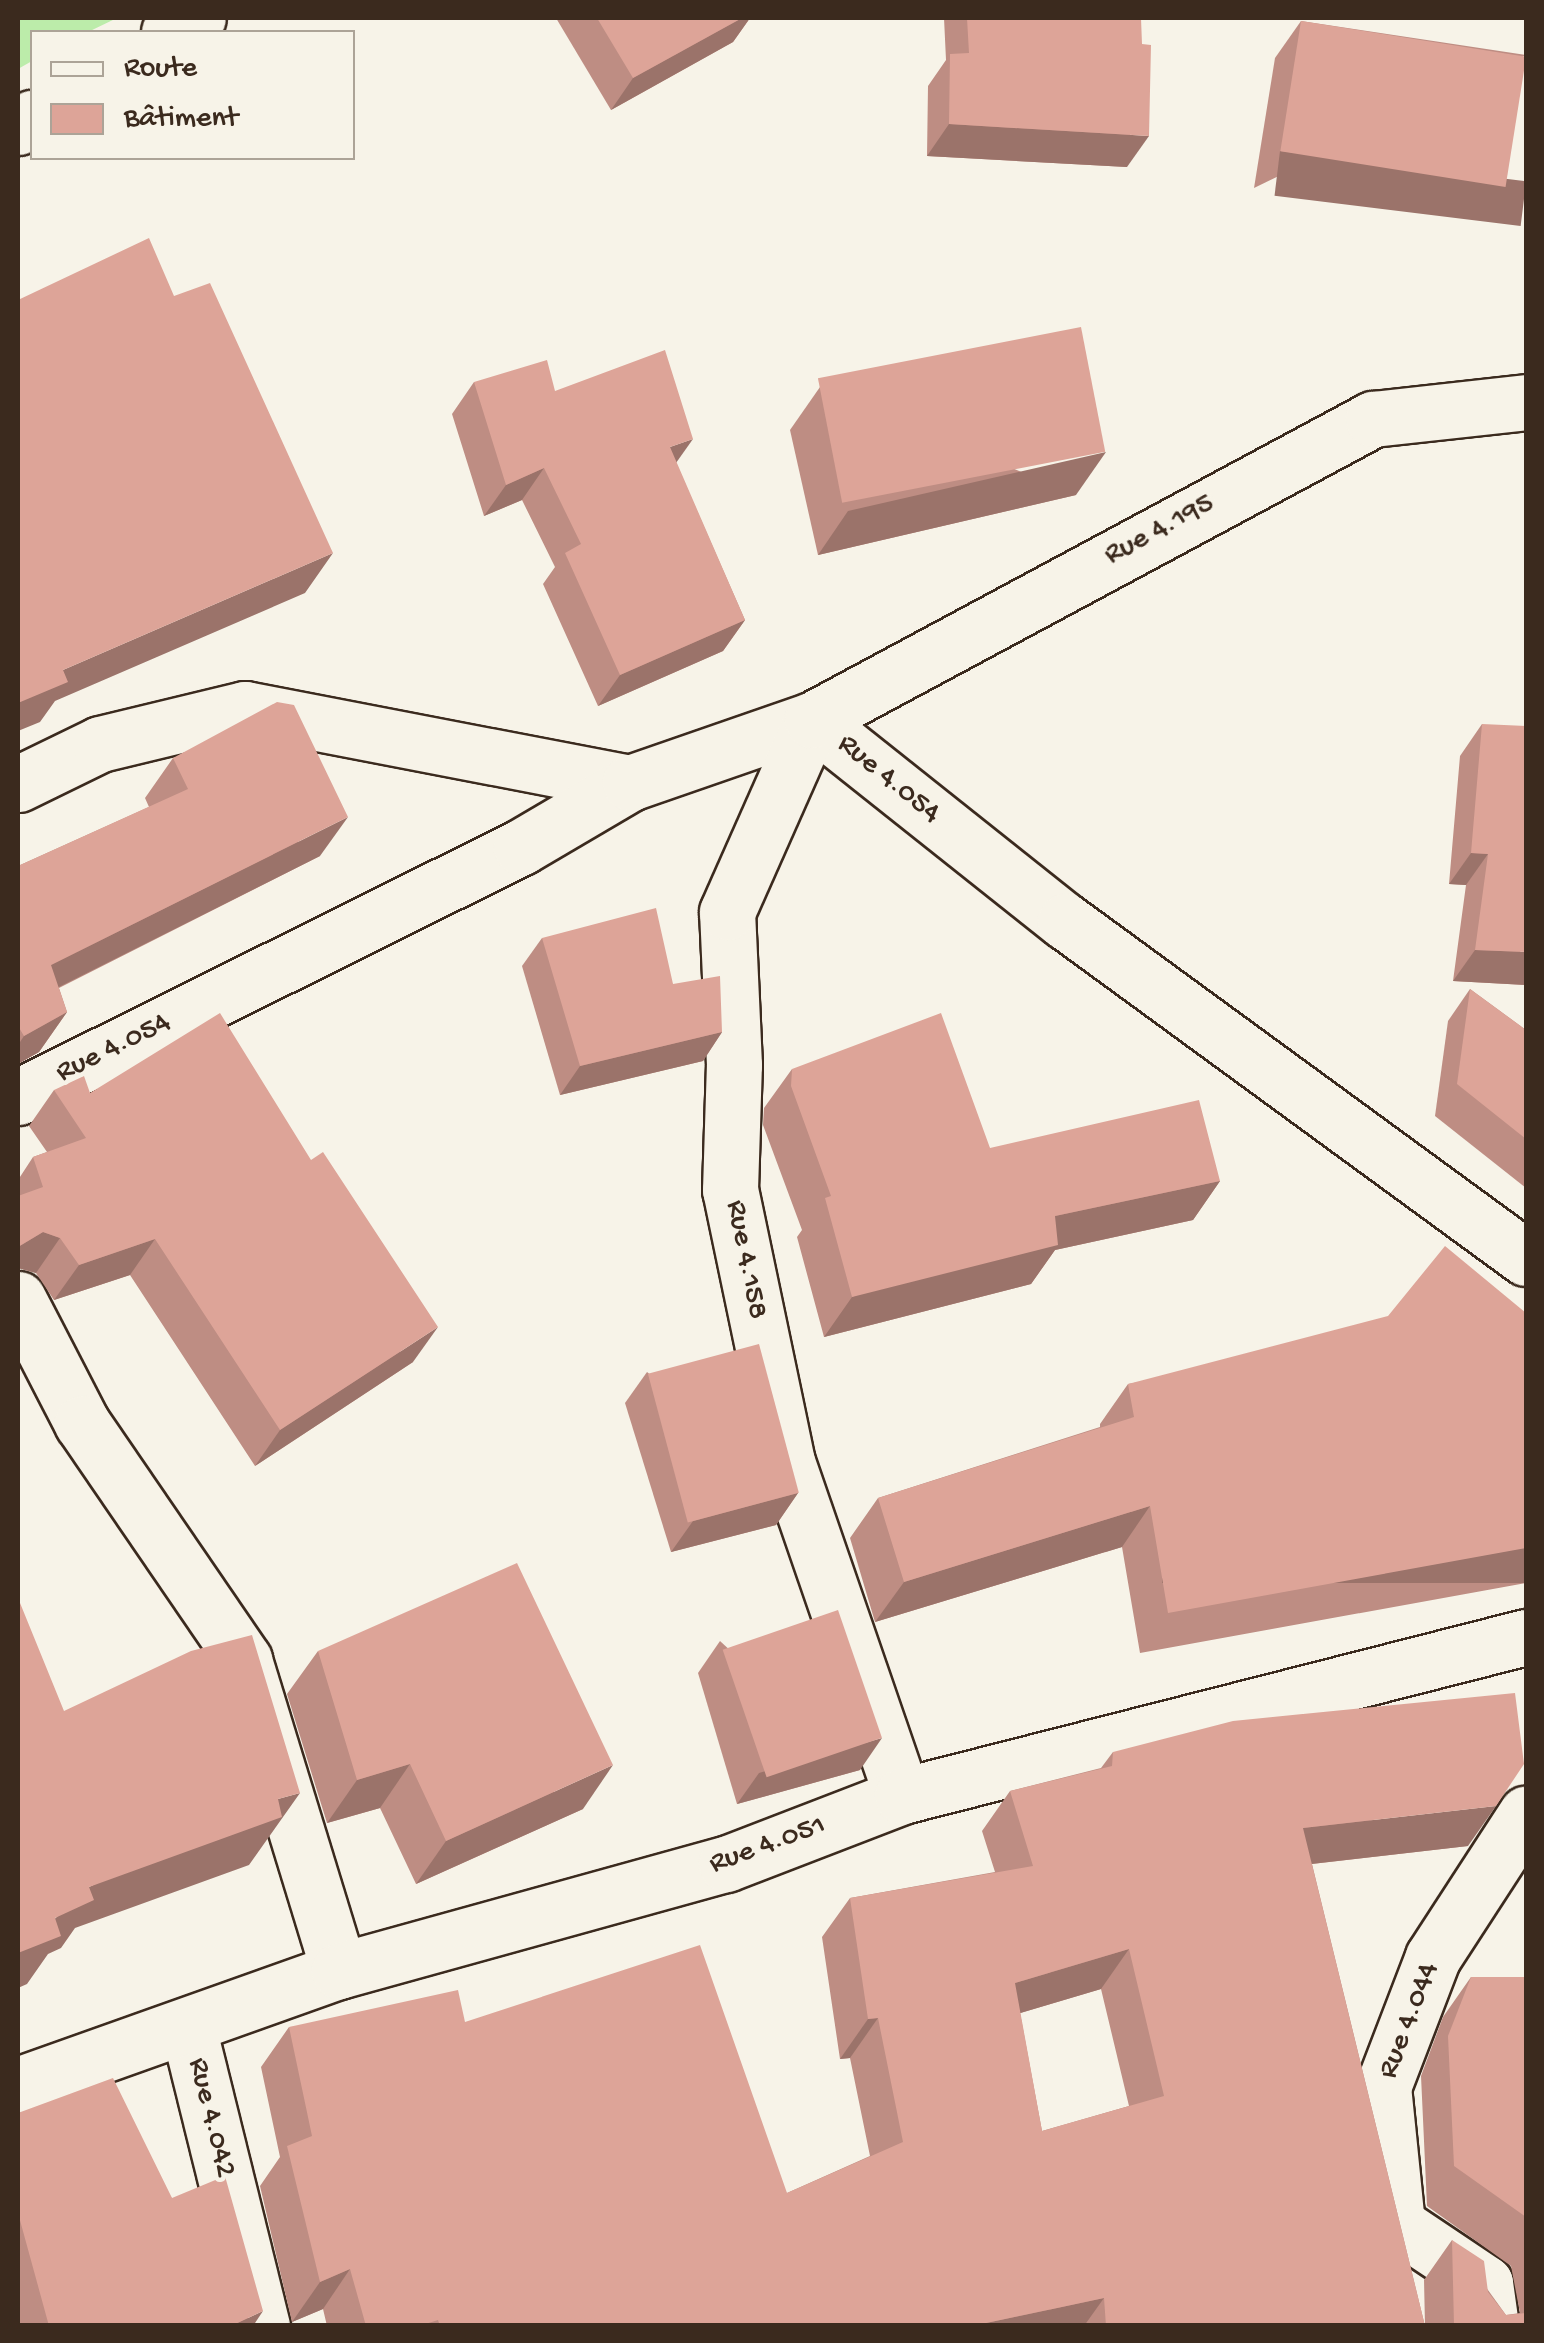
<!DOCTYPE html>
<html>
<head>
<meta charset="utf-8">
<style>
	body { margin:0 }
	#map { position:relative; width:1544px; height:2343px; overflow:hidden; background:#f7f3e8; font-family:"Gochi Hand",sans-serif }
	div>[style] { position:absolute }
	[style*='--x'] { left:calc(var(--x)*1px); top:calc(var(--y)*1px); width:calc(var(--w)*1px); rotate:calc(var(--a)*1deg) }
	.green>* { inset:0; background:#bcecaa }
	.roads { filter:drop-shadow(2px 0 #3b2a1e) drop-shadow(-2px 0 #3b2a1e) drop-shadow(0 2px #3b2a1e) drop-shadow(0 -2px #3b2a1e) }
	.minor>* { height:55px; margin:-27.5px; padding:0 27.5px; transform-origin:27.5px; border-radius:27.5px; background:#f7f3e8 }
	.wall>* { inset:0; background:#be8d83 }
	.shaded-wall>* { inset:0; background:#9b736a; transform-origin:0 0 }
	.building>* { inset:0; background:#dda498; transform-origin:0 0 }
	span { translate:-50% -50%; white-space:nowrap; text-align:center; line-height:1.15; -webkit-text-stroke:9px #f7f3e8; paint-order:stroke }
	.street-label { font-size:30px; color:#3b2a1e }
	.frame { position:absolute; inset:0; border:20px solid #3b2a1e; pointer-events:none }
	.legend { position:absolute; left:30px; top:30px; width:325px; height:130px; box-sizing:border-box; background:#f7f3e8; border:2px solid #aca397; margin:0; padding:12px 18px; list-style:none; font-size:30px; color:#3b2a1e }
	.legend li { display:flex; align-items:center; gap:20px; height:50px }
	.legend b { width:50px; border:2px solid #aca397 }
</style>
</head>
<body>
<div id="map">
	<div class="green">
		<div style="clip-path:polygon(18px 18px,117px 18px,88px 32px,32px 32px,32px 61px,18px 69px)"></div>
	</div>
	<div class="roads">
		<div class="minor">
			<div style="--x:169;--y:32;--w:32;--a:-26"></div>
			<div style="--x:18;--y:127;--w:17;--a:-33"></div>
			<div style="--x:18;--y:784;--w:91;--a:-26"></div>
			<div style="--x:100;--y:744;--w:149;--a:-13.6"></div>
			<div style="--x:245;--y:709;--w:392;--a:10.9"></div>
			<div style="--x:18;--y:1097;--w:562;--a:-26.43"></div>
			<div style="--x:521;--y:847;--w:126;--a:-30.4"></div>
			<div style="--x:630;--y:783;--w:193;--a:-19.1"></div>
			<div style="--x:812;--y:720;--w:323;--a:38.5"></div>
			<div style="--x:1065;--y:921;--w:571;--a:36.17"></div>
			<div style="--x:18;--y:1299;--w:140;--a:62.7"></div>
			<div style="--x:82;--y:1423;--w:287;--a:55.6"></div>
			<div style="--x:244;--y:1660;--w:325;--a:73"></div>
			<div style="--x:902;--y:1796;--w:353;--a:-109"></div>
			<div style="--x:787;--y:1462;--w:278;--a:-101.8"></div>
			<div style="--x:730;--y:1190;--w:125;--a:-88.2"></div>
			<div style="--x:734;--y:1065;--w:153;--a:-92.6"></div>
			<div style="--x:727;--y:912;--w:210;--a:-66.1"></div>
			<div style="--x:812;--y:720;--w:637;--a:-28.22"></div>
			<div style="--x:1373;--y:419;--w:154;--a:-6.3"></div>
			<div style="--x:188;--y:2027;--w:308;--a:76.1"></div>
			<div style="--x:18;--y:2085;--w:341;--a:-19.6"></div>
			<div style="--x:339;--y:1971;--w:402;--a:-15.5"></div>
			<div style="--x:726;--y:1864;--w:189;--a:-21.1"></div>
			<div style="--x:902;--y:1796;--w:644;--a:-14.3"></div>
			<div style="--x:1491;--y:2326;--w:43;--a:-97.9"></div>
			<div style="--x:1485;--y:2283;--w:106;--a:-146.2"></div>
			<div style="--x:1397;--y:2224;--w:138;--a:-95.8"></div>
			<div style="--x:1383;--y:2087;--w:139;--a:-69"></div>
			<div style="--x:1433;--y:1957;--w:171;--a:-57"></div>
		</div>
	</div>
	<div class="wall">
		<div style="clip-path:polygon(556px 18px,750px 18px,733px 42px,611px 110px)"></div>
		<div style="clip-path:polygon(944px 18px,1141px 18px,1127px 167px,927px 156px,928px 86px,946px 60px)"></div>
		<div style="clip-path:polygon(1301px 21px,1526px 55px,1254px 188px,1275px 58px)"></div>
		<div style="clip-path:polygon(474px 382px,555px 391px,676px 463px,745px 620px,723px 651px,598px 706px,543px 584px,555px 567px,522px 500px,484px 516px,452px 414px)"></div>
		<div style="clip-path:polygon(820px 387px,1076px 495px,818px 555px,790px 430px)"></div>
		<div style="clip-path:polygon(1482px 724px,1526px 985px,1453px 981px,1466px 885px,1449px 884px,1460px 756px)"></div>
		<div style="clip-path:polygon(173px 758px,320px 856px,59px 988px,67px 1012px,39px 1052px,18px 1064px,18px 866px,149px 807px,145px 798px)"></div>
		<div style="clip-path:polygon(542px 938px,673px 984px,722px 1032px,703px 1061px,560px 1095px,522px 966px)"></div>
		<div style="clip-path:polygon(1470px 989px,1526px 1030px,1526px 1188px,1435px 1116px,1448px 1021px)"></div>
		<div style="clip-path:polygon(792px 1069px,990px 1148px,1220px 1181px,1193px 1220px,1055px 1250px,1031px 1284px,824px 1337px,797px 1237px,802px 1230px,763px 1125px,764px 1108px)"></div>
		<div style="clip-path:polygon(54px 1090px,90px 1093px,413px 1362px,255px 1466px,130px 1275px,54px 1300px,36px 1273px,18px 1268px,18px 1180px,33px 1157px,47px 1152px,29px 1126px)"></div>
		<div style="clip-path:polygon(1526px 1313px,1526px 1583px,1140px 1653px,1122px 1547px,875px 1622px,850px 1538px,878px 1498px,1100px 1427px,1100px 1424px,1128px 1384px)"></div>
		<div style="clip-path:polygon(647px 1372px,798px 1493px,776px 1525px,671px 1552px,625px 1403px)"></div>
		<div style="clip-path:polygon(720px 1641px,860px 1770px,737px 1804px,698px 1673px)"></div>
		<div style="clip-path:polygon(318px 1651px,583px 1809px,416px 1884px,380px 1808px,327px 1823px,287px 1694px)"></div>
		<div style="clip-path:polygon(evenodd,1113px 1752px,1468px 1846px,1312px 1864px,1425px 2326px,327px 2326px,323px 2309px,292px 2322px,260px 2186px,280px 2157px,261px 2067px,289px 2027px,465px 2022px,787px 2193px,870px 2156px,850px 2058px,840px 2059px,822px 1937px,850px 1898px,995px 1872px,982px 1831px,1010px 1791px,1101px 1768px,1113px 1752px,1101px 1989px,1129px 2106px,1042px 2131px,1020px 2013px,1101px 1989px)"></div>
		<div style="clip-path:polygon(1471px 1977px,1526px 1977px,1526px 2326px,1425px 2326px,1424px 2280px,1452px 2240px,1506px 2315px,1520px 2313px,1511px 2266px,1427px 2206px,1421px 2076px,1443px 2017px)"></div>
		<div style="clip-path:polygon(18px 2113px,172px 2198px,253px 2326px,18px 2326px)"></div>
	</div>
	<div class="shaded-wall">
		<div style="clip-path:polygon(742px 18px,750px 18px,733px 42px,611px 110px,633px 78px)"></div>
		<div style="clip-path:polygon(949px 124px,1149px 136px,1127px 167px,927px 156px)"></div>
		<div style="left:1280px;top:151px;width:248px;height:45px;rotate:7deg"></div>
		<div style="clip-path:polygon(693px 439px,671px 470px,670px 447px)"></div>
		<div style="clip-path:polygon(1106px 452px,1076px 495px,818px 555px,848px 511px)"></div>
		<div style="clip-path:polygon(544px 468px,522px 500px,484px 516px,506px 485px)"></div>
		<div style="clip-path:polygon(333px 553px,305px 593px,55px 701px,40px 722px,18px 731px,18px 703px,63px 670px)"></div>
		<div style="clip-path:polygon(745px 620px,723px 651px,598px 706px,620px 675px)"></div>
		<div style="clip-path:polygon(348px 817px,320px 856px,23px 1005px,51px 965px)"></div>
		<div style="clip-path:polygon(1471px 853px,1488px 854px,1466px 885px,1449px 884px)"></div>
		<div style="clip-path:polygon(1475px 950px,1526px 952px,1526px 985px,1453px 981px)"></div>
		<div style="clip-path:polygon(67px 1012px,39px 1052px,18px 1064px,18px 1045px,24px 1036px)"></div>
		<div style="clip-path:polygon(722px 1032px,703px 1061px,560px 1095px,580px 1066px)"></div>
		<div style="clip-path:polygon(1220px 1181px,1193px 1220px,1055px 1250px,1031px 1284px,824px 1337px,852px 1297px,1055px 1216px)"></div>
		<div style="clip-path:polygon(43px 1232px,60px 1238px,36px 1273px,18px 1268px,18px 1247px)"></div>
		<div style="clip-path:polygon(155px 1239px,130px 1275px,54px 1300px,79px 1265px)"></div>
		<div style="clip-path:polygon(438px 1327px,413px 1362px,255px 1466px,280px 1430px)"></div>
		<div style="clip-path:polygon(798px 1493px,776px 1525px,671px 1552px,693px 1521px)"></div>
		<div style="clip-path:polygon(1150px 1506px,1122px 1547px,875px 1622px,904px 1582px)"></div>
		<div style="left:1526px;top:1548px;width:35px;height:364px;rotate:90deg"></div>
		<div style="clip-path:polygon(882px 1738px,860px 1770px,737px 1804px,759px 1773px)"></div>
		<div style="clip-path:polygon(410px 1764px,380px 1808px,327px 1823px,357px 1780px)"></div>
		<div style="clip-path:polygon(613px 1765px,583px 1809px,416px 1884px,446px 1841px)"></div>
		<div style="clip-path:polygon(300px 1793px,249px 1865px,75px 1928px,61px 1948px,48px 1954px,27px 1984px,18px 1988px,18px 1953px,89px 1887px,278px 1799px)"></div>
		<div style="clip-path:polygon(1496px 1806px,1468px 1846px,1275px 1868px,1303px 1828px)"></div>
		<div style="clip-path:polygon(1129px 1949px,1101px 1989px,987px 2023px,1015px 1983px)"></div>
		<div style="clip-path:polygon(878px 2018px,850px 2058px,840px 2059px,868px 2019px)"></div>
		<div style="clip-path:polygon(350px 2269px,323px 2309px,292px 2322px,320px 2282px)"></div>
		<div style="clip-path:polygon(1104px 2298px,1084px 2326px,972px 2326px)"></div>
		<div style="clip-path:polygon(263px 2311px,253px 2326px,231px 2326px)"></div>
	</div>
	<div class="building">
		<div style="clip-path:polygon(597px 18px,742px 18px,633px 78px)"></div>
		<div style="clip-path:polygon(967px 18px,1141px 18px,1142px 44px,1151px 45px,1149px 136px,949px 124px,950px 54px,969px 53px)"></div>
		<div style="left:1301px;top:21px;width:228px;height:132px;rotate:9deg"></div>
		<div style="clip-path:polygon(149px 238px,174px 296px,210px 283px,333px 553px,63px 670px,68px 682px,18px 703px,18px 300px)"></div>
		<div style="left:1081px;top:327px;width:127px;height:268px;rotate:79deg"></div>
		<div style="clip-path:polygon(665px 350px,693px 439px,670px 447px,745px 620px,620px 675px,565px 553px,581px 544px,544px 468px,506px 485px,474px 382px,547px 360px,555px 391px)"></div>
		<div style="clip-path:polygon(277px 702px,294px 705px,348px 817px,51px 965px,67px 1012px,24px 1036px,18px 1026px,18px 866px,188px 789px,173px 758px)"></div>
		<div style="clip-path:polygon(1482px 724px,1526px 726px,1526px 952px,1475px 950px,1488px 854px,1471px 853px)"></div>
		<div style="clip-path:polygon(656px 908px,673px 984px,720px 976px,722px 1032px,580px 1066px,542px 938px)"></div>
		<div style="clip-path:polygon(1470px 989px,1526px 1030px,1526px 1139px,1457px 1084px)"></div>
		<div style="clip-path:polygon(220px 1013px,311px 1160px,323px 1152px,438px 1327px,280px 1430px,155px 1239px,79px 1265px,60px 1238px,43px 1232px,18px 1247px,18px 1196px,43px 1187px,33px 1157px,86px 1138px,54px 1090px,84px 1076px,90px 1093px)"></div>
		<div style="clip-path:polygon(941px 1013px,990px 1148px,1199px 1100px,1220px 1181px,1055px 1216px,1058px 1245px,852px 1297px,825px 1198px,831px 1196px,791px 1086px,792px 1069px)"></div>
		<div style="clip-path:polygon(1445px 1246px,1526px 1313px,1526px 1548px,1168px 1613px,1150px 1506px,904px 1582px,878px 1498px,1134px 1417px,1128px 1384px,1388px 1316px)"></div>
		<div style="left:759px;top:1344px;width:154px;height:115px;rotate:75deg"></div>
		<div style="clip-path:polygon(517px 1563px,613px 1765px,446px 1841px,410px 1764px,357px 1780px,318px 1651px)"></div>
		<div style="clip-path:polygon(18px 1598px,64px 1711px,191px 1651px,252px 1635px,300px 1793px,278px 1799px,282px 1817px,89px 1887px,94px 1900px,55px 1918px,61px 1936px,18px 1953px)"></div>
		<div style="left:838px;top:1610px;width:135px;height:122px;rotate:71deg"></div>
		<div style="clip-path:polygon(evenodd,1515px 1693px,1524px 1764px,1496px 1806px,1303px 1828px,1425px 2326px,1106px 2326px,1104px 2298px,972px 2326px,440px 2326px,438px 2320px,419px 2326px,366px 2326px,350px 2269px,320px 2282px,287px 2146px,312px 2136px,289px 2027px,458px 1990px,465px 2022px,700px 1945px,787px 2193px,903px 2142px,878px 2018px,868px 2019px,850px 1898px,1033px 1866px,1010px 1791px,1112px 1766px,1113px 1752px,1233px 1721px,1515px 1693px,1129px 1949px,1164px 2096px,1042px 2131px,1015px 1983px,1129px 1949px)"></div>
		<div style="clip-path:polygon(1471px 1977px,1526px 1977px,1526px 2217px,1454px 2166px,1448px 2036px)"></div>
		<div style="clip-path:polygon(113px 2078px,172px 2198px,225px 2176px,263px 2311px,231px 2326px,49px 2326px,18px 2213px,18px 2113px)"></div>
		<div style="clip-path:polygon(1452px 2240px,1484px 2261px,1488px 2292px,1506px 2315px,1526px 2313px,1526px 2326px,1454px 2326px)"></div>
	</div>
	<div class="street-label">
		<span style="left:1160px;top:531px;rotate:-28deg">Rue 4.195</span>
		<span style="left:888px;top:780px;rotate:39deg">Rue 4.054</span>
		<span style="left:114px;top:1049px;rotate:-26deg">Rue 4.054</span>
		<span style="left:745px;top:1260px;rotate:79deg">Rue 4.158</span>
		<span style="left:768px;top:1846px;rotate:-20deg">Rue 4.051</span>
		<span style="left:1410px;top:2021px;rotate:-69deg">Rue 4.044</span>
		<span style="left:210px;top:2118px;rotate:76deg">Rue 4.042</span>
	</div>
	<div class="frame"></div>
	<ul class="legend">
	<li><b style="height:12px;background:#f7f3e8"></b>Route</li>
	<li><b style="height:28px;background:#dda498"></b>Bâtiment</li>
	</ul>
</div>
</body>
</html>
